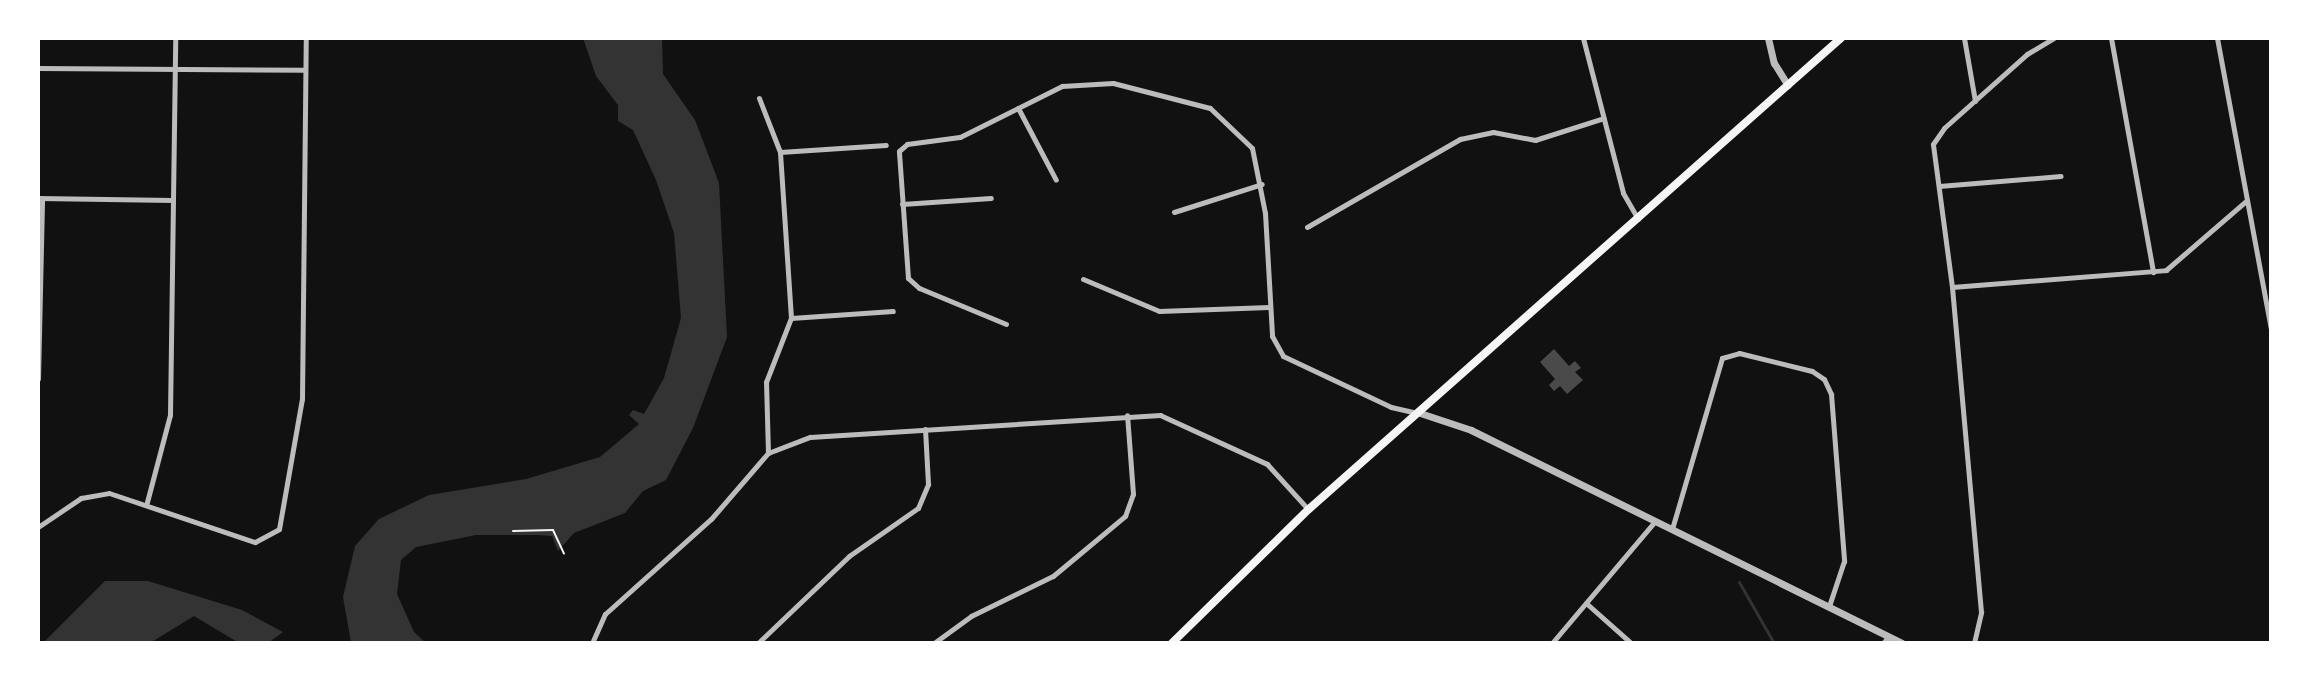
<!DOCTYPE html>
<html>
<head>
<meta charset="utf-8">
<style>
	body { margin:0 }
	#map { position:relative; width:2309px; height:681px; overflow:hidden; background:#111; font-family:"Open Sans",sans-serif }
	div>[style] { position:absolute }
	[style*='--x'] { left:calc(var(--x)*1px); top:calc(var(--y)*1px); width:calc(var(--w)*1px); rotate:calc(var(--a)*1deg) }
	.water>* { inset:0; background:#333 }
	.stream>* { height:3px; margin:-1.5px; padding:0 1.5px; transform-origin:1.5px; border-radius:1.5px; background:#333 }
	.building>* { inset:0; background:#4a4a4a }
	.path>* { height:2px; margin:-1px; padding:0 1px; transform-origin:1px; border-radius:1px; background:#f5f5f5 }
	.minor>* { height:5px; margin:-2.5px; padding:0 2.5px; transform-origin:2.5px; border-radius:2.5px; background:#bcbcbc }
	.tertiary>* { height:7px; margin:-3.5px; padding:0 3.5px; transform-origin:3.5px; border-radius:3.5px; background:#bcbcbc }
	.secondary>* { height:8px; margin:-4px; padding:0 4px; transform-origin:4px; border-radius:4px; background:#f5f5f5 }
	span { translate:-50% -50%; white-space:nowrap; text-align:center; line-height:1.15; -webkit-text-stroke:6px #fff; paint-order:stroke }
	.frame { position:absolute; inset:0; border:40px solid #fff; pointer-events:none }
</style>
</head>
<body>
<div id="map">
	<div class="water">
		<div style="clip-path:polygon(583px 38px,662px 38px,663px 74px,695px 120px,719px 183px,727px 337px,693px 428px,666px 480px,643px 491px,625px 513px,574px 533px,558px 551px,552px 536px,538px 535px,476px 535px,416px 547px,401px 560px,397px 594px,414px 632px,426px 643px,351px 643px,343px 597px,355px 546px,379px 519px,429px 495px,526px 479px,600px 457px,639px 424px,629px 415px,633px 410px,644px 414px,664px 378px,681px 318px,674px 233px,656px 180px,633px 130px,618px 121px,618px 105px,596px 76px)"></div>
		<div style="clip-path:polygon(105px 581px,148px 581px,242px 610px,283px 632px,268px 643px,239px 643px,194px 616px,150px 643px,43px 643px)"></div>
	</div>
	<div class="stream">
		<div style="--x:1739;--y:582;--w:70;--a:60.2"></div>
	</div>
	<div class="building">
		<div style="clip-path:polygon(1554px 349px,1569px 366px,1575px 361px,1581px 368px,1575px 372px,1583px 380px,1567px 394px,1560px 386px,1554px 391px,1549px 385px,1555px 379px,1540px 362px)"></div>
	</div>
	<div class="path">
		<div style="--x:513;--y:531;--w:40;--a:-1.4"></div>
		<div style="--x:553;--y:530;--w:26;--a:65"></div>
	</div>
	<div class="minor">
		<div style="--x:1583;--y:38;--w:160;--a:75.5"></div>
		<div style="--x:1623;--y:193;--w:30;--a:60"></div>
		<div style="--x:1964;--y:38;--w:64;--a:80.1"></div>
		<div style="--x:2111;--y:38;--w:238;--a:79.8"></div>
		<div style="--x:2217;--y:38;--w:295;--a:79.5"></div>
		<div style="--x:38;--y:68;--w:267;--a:0.4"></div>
		<div style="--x:1018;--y:108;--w:81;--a:62.2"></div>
		<div style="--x:780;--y:152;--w:106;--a:-3.8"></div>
		<div style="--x:1939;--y:186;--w:122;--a:-4.7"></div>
		<div style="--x:38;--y:198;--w:135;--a:0.8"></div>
		<div style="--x:902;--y:204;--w:89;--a:-3.9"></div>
		<div style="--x:1174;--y:212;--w:92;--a:-17.7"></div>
		<div style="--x:1307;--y:227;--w:177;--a:-29.9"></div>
		<div style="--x:1460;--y:139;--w:34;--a:-12"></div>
		<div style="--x:1493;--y:132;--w:43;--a:10.8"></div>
		<div style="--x:1535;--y:140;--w:72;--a:-17.7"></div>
		<div style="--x:1083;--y:279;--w:82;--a:22.8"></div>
		<div style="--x:1159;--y:311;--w:110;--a:-2.1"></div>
		<div style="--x:1952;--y:287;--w:215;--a:-4.5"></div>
		<div style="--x:2166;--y:270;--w:107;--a:-40.8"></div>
		<div style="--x:791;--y:318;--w:102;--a:-3.9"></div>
		<div style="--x:1006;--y:324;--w:94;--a:-157.5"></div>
		<div style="--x:919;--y:288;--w:15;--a:-138"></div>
		<div style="--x:908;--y:278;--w:127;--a:-94.1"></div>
		<div style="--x:899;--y:151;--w:11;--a:-41"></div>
		<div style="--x:907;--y:144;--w:53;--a:-7.5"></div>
		<div style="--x:960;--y:137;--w:114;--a:-26.6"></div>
		<div style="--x:1062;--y:86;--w:51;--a:-3.4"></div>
		<div style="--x:1113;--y:83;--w:100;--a:14.5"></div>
		<div style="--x:1210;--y:108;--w:58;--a:43.6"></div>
		<div style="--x:1252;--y:148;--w:66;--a:78.7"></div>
		<div style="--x:1265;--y:213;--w:123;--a:86.7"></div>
		<div style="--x:1272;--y:336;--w:23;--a:61"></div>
		<div style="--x:1283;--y:356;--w:119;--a:25.3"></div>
		<div style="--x:1391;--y:407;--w:28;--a:13"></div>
		<div style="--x:38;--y:379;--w:181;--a:-88.7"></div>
		<div style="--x:768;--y:453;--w:45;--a:-20.9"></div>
		<div style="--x:810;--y:437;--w:351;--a:-3.6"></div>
		<div style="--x:1160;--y:415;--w:118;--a:24.6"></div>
		<div style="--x:1267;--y:464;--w:61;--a:47.7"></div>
		<div style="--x:147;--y:502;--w:90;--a:-75.2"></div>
		<div style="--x:170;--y:415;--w:377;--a:-89.2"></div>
		<div style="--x:38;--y:527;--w:52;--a:-34"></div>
		<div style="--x:81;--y:498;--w:28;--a:-10"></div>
		<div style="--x:109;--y:493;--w:154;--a:18.6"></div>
		<div style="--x:255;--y:542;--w:27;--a:-28"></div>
		<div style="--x:279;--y:529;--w:132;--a:-80"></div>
		<div style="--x:302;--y:399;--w:361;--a:-89.4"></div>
		<div style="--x:1672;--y:529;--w:178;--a:-73.7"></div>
		<div style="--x:1722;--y:358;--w:18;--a:-16"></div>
		<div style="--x:1739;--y:353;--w:75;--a:13.9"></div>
		<div style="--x:1812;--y:371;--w:14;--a:34"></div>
		<div style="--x:1824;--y:379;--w:17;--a:65"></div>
		<div style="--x:1831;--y:394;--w:168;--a:85.5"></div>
		<div style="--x:1844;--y:561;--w:47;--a:108.4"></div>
		<div style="--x:1586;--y:603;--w:60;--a:41.6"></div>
		<div style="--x:592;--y:643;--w:32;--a:-66"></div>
		<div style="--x:605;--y:614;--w:142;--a:-41.9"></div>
		<div style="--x:711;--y:519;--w:87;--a:-49.2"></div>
		<div style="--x:768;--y:453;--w:71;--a:-91.6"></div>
		<div style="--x:766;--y:382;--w:69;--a:-68.7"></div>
		<div style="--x:791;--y:318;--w:166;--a:-93.8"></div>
		<div style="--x:780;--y:152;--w:58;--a:-111.3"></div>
		<div style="--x:758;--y:643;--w:126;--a:-43.7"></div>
		<div style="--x:849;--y:556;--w:84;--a:-34.8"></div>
		<div style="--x:918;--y:508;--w:26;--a:-67"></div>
		<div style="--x:928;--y:484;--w:55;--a:-93.1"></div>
		<div style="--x:934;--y:643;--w:46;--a:-36.1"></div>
		<div style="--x:971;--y:616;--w:91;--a:-26"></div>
		<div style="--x:1053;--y:576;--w:94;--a:-39.8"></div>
		<div style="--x:1125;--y:516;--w:23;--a:-70"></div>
		<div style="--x:1133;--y:494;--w:79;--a:-94.3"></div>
		<div style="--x:1552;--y:643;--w:160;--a:-49.8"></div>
		<div style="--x:1883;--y:643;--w:8;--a:-50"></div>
		<div style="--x:1974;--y:643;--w:32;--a:-77"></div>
		<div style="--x:1981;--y:612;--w:326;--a:-95.1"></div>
		<div style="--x:1952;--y:287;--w:144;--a:-97.6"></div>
		<div style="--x:1933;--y:144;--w:19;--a:-55"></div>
		<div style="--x:1944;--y:128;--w:111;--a:-41.7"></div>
		<div style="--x:2027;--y:54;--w:31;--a:-31"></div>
	</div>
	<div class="tertiary">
		<div style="--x:1768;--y:38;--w:26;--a:77"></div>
		<div style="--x:1774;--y:63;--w:26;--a:58"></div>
		<div style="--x:1420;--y:413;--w:54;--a:18.4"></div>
		<div style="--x:1471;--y:430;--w:481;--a:26.3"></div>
	</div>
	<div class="secondary">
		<div style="--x:1172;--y:643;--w:192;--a:-44.4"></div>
		<div style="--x:1309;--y:509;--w:711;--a:-41.52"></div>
	</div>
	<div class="frame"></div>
</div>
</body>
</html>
